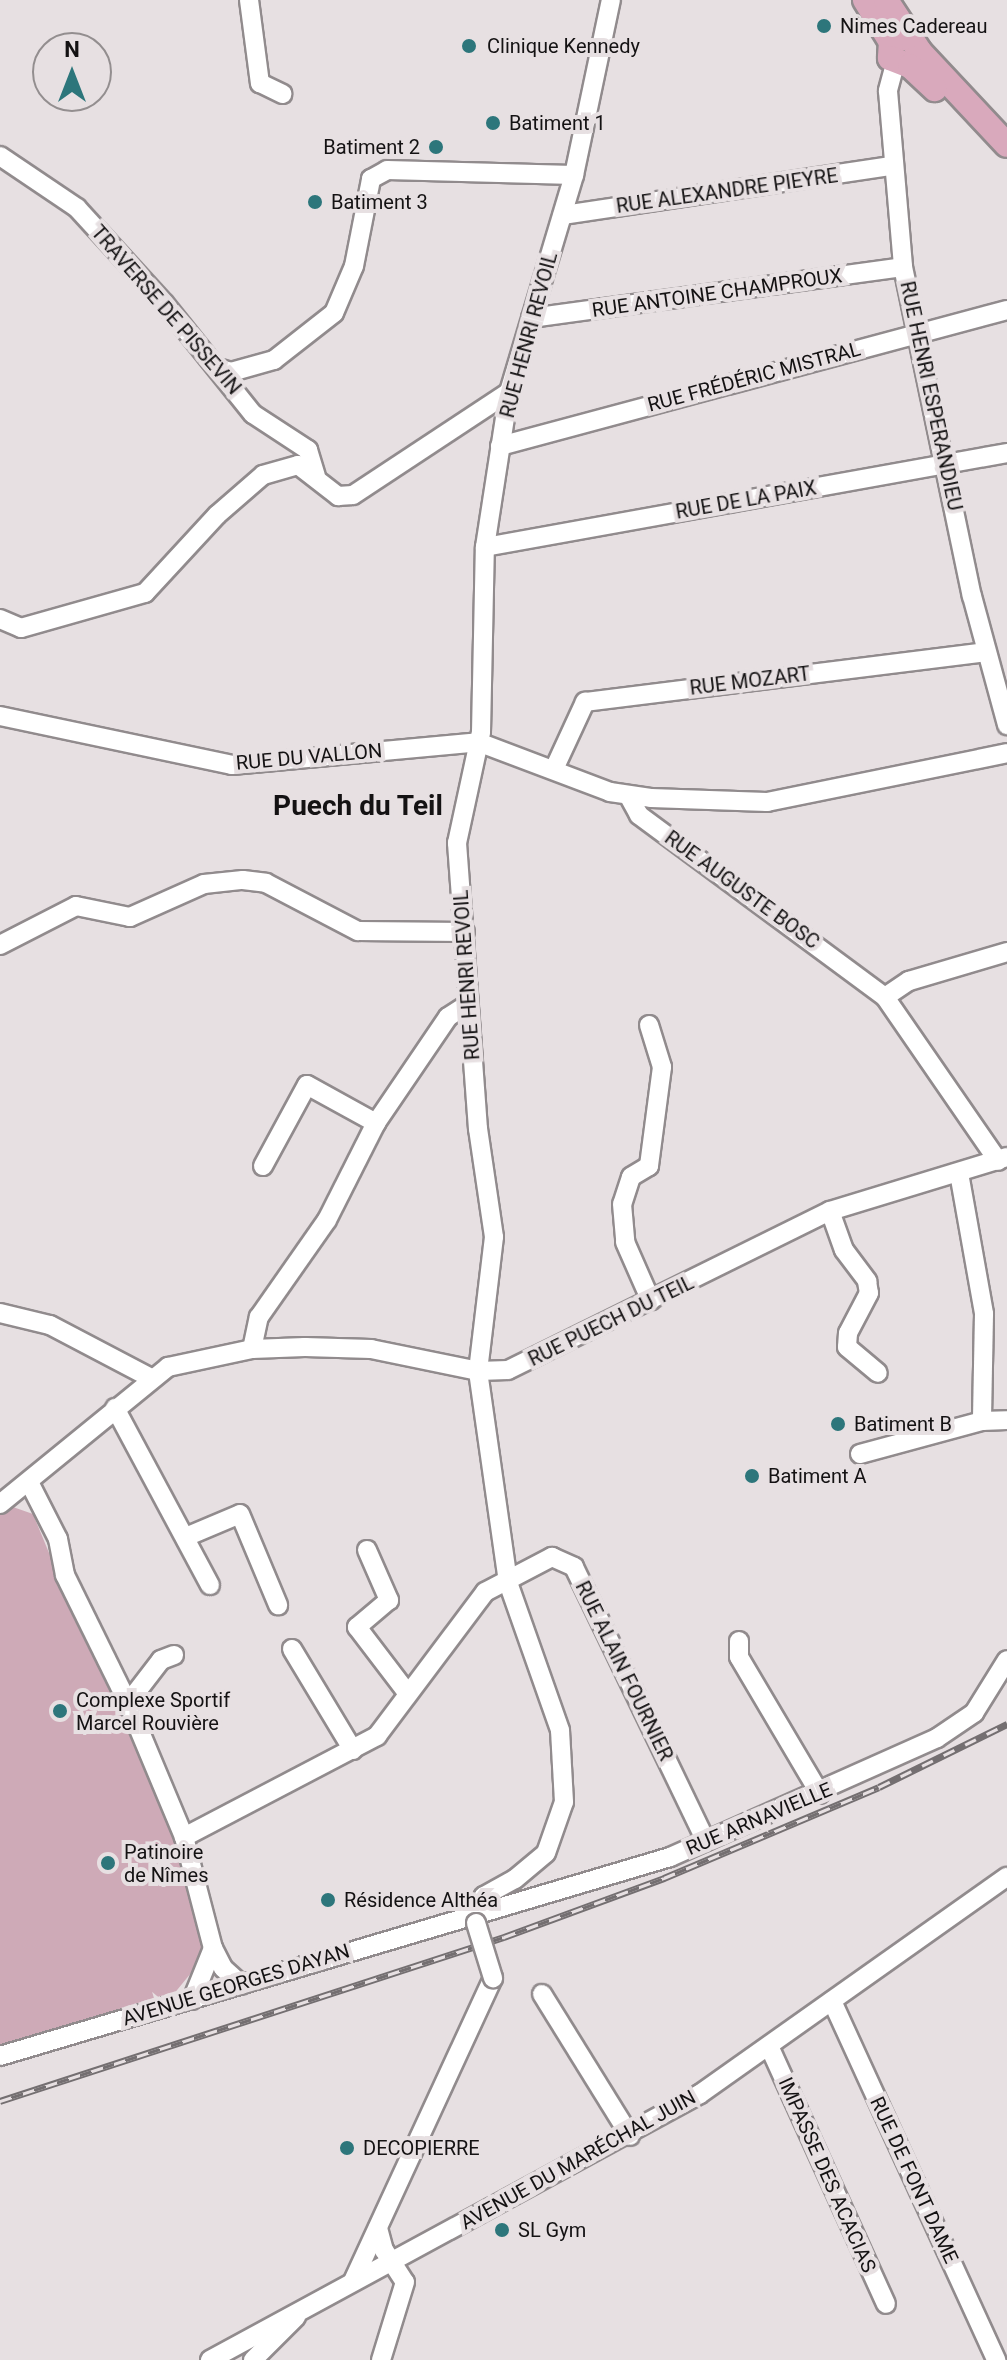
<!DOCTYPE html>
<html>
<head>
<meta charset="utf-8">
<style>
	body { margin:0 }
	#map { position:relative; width:1007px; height:2360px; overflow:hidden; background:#e7e0e2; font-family:Roboto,sans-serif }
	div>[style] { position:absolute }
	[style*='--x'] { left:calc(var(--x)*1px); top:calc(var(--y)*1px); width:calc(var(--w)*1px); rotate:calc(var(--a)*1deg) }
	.green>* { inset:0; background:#ceaab7 }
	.roads { filter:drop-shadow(2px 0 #918b8d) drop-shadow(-2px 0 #918b8d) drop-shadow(0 2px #918b8d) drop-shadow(0 -2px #918b8d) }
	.minor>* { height:18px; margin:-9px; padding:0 9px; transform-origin:9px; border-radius:9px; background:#fff }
	.major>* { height:24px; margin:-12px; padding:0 12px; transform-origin:12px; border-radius:12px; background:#d9a9bc }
	.rail>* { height:7px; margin-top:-3.5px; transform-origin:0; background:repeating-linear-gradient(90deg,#e7e0e2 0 12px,#746f71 0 24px); box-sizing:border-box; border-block:2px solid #746f71 }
	.bridges { filter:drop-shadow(2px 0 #918b8d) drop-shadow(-2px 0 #918b8d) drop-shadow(0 2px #918b8d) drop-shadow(0 -2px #918b8d) }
	.minor-bridge>* { height:18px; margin:-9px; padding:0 9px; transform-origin:9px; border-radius:9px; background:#fff }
	.dots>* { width:22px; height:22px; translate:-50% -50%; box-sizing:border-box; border:4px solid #e7e0e2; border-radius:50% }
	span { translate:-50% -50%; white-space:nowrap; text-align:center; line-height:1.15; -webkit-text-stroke:8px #e7e0e2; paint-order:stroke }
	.poi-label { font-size:20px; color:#141213 }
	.left { translate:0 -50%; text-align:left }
	.right { translate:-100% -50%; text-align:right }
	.street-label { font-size:20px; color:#141213 }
	.district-label { font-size:28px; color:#141213; font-weight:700 }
	.north { position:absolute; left:32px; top:32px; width:80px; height:80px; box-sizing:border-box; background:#e7e0e2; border:2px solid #938e8f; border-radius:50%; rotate:0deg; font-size:22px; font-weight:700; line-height:32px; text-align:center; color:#141213 }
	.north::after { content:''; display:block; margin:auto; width:28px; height:36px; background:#2d767b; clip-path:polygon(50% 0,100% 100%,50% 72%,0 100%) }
</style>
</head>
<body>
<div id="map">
	<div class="green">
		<div style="clip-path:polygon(10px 1506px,33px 1514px,84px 1638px,156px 1784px,202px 1909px,209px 1951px,173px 1995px,0 2045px,0 1514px)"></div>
	</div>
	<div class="roads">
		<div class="minor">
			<div style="--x:249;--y:0;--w:84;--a:82.5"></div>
			<div style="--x:260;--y:83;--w:25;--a:26"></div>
			<div style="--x:895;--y:64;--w:28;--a:105"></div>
			<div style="--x:888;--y:91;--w:177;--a:85.1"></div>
			<div style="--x:903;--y:267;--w:336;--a:78.2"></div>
			<div style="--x:972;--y:596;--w:134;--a:74.8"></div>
			<div style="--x:0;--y:156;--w:93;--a:34"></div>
			<div style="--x:77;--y:208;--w:129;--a:47.5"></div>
			<div style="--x:164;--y:303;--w:142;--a:51.3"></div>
			<div style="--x:253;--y:414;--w:66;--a:33.2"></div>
			<div style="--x:308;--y:450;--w:27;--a:73"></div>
			<div style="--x:563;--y:215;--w:333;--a:-8.5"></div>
			<div style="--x:531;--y:318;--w:375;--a:-7.8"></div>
			<div style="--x:218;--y:368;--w:14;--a:17"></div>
			<div style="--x:231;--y:372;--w:45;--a:-15.6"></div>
			<div style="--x:274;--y:360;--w:76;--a:-38.1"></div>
			<div style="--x:334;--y:313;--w:51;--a:-66.9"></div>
			<div style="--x:354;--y:266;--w:89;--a:-78.9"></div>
			<div style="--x:371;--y:179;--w:18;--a:-29"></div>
			<div style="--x:387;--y:170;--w:187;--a:1.5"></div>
			<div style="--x:500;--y:446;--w:525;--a:-15.02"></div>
			<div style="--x:485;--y:547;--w:530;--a:-10.21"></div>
			<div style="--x:0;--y:619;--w:23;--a:23"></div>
			<div style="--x:21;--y:628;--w:129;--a:-15.8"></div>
			<div style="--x:145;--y:593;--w:106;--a:-47.3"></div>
			<div style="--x:217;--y:515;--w:61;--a:-41"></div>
			<div style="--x:263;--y:475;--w:36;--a:-16"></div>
			<div style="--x:298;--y:465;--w:51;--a:37.8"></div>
			<div style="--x:338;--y:496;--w:15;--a:-4"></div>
			<div style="--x:353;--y:495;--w:187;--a:-33.4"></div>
			<div style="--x:0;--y:716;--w:237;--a:11.9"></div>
			<div style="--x:232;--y:765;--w:247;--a:-5.3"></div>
			<div style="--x:478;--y:742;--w:141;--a:20.7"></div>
			<div style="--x:610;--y:792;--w:41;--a:8.3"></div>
			<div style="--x:651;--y:798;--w:116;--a:2"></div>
			<div style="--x:767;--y:802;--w:245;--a:-11.5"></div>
			<div style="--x:555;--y:767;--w:72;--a:-65.2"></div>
			<div style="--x:585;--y:702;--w:404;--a:-7.1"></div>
			<div style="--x:628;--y:795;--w:23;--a:61"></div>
			<div style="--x:639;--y:815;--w:306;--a:36.5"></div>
			<div style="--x:885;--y:997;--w:199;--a:55.4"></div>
			<div style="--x:0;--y:945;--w:85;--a:-27.2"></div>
			<div style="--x:76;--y:906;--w:55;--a:11.5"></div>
			<div style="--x:130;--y:917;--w:81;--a:-24"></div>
			<div style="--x:204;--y:884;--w:39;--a:-6"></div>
			<div style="--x:243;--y:880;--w:23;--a:7"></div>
			<div style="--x:266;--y:883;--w:104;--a:27.6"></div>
			<div style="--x:358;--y:931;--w:107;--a:0.5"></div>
			<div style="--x:885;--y:997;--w:29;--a:-34"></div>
			<div style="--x:909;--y:981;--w:102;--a:-16.5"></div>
			<div style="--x:649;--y:1025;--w:44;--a:72.8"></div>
			<div style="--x:662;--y:1067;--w:100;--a:97.5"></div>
			<div style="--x:649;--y:1166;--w:21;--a:149"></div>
			<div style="--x:631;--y:1177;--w:28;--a:108"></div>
			<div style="--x:622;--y:1204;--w:38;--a:85"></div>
			<div style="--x:625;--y:1242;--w:64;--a:66.2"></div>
			<div style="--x:263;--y:1166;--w:92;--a:-61.5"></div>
			<div style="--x:307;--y:1085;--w:79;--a:28.8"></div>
			<div style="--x:959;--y:1173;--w:143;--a:79.9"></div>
			<div style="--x:984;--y:1314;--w:107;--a:91.1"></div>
			<div style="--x:830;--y:1211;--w:41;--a:70.3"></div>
			<div style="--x:844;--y:1250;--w:39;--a:53"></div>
			<div style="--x:867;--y:1281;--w:12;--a:81"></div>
			<div style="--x:869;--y:1293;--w:45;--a:117.7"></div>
			<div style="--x:848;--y:1333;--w:14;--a:94"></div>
			<div style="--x:847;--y:1347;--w:40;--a:40"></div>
			<div style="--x:0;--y:1313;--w:51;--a:13.5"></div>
			<div style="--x:50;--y:1325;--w:114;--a:27.7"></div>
			<div style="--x:252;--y:1349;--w:33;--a:-78"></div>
			<div style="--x:259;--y:1317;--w:118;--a:-55"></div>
			<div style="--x:327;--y:1220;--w:109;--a:-63.2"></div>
			<div style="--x:376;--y:1123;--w:128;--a:-55.8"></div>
			<div style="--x:448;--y:1017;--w:24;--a:-33"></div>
			<div style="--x:115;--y:1408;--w:201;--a:61.8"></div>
			<div style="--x:860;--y:1454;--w:126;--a:-15.1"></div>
			<div style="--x:982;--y:1421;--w:25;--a:-2"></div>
			<div style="--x:29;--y:1482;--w:64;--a:63"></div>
			<div style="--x:58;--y:1539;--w:37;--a:79"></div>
			<div style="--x:65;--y:1575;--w:143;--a:63.8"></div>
			<div style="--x:128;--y:1703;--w:145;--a:67.3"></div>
			<div style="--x:184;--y:1837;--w:115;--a:75.4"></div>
			<div style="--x:213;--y:1948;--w:22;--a:63"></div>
			<div style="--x:223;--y:1968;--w:25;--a:42"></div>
			<div style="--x:0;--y:1504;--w:217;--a:-39.2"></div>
			<div style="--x:168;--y:1367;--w:86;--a:-12.1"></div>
			<div style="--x:252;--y:1349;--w:53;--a:-2.2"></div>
			<div style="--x:305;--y:1347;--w:66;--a:1.7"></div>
			<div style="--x:371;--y:1349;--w:109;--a:11.6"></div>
			<div style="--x:478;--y:1371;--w:30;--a:-2"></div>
			<div style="--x:508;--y:1370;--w:359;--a:-26.3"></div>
			<div style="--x:830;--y:1211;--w:185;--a:-17"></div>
			<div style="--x:188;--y:1536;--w:56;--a:-22.9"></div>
			<div style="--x:240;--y:1514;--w:99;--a:67.3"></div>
			<div style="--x:367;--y:1550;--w:55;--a:66.3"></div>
			<div style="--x:389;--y:1600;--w:42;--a:139.8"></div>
			<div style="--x:357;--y:1627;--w:84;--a:52.7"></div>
			<div style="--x:739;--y:1641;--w:16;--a:90"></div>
			<div style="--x:739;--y:1657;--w:159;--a:59.4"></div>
			<div style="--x:292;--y:1649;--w:118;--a:58.9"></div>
			<div style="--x:128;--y:1703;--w:54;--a:-52.5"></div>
			<div style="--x:161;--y:1660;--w:14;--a:-21"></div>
			<div style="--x:184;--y:1837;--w:218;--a:-27.6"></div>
			<div style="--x:377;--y:1736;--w:180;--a:-53.1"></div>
			<div style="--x:485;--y:1592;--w:76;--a:-27.6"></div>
			<div style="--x:552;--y:1557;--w:24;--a:24"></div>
			<div style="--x:574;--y:1567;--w:304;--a:64.3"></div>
			<div style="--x:472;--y:1913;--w:21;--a:-55"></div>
			<div style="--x:484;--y:1896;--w:35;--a:-29"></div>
			<div style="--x:515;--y:1879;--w:40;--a:-40"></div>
			<div style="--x:546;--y:1853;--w:54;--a:-70.6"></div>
			<div style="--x:564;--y:1802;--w:72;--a:-93.2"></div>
			<div style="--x:560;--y:1730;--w:157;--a:-109.4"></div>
			<div style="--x:508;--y:1582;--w:213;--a:-98.1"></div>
			<div style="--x:478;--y:1371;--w:135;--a:-83.2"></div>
			<div style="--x:494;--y:1237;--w:109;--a:-98.4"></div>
			<div style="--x:478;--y:1129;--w:287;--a:-94.2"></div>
			<div style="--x:457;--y:843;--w:114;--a:-77.8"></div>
			<div style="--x:481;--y:732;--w:185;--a:-88.8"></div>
			<div style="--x:485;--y:547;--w:157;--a:-81.2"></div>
			<div style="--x:509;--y:392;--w:227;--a:-73.3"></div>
			<div style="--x:574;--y:175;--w:179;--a:-78.1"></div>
			<div style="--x:542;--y:1994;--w:167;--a:58.2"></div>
			<div style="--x:192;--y:2000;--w:56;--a:-68"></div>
			<div style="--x:832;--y:2001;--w:395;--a:65.4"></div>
			<div style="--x:769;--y:2046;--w:283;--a:65.6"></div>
			<div style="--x:0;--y:2056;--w:699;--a:-16.54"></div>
			<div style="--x:670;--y:1857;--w:292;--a:-24"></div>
			<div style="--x:937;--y:1738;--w:45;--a:-34"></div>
			<div style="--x:974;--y:1713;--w:62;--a:-58.1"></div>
			<div style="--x:378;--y:2228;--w:23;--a:75"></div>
			<div style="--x:384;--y:2250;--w:38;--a:57"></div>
			<div style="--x:405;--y:2282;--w:82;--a:107.1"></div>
			<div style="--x:353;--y:2281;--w:334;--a:-65.2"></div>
			<div style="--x:210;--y:2360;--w:558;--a:-28.5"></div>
			<div style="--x:700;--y:2094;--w:376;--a:-35.3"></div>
			<div style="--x:253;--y:2360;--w:61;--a:-45"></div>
		</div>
		<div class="major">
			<div style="--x:865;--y:0;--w:49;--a:58.2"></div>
			<div style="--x:886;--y:0;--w:62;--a:56.8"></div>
			<div style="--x:920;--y:52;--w:127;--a:46.9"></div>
			<div style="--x:909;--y:36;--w:19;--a:162"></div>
			<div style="--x:891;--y:42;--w:16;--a:94"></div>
			<div style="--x:890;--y:58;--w:22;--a:22"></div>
			<div style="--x:910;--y:66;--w:34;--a:43"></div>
		</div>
	</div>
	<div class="rail">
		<div style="--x:0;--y:2101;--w:530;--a:-18.02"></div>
		<div style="--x:504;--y:1937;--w:171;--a:-20.2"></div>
		<div style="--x:664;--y:1878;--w:233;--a:-22.9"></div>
		<div style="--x:879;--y:1787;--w:143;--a:-26.2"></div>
	</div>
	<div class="bridges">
		<div class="minor-bridge">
			<div style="--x:476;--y:1923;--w:58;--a:72.8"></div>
		</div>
	</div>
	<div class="dots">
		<div style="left:824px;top:26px;background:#2d767b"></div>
		<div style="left:469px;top:46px;background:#2d767b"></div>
		<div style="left:493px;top:123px;background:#2d767b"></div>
		<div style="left:436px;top:147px;background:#2d767b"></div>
		<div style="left:315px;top:202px;background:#2d767b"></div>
		<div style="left:838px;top:1424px;background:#2d767b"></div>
		<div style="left:752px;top:1476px;background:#2d767b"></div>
		<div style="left:60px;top:1711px;background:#2d767b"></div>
		<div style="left:108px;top:1863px;background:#2d767b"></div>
		<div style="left:328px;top:1900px;background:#2d767b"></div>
		<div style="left:347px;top:2148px;background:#2d767b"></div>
		<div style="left:502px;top:2230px;background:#2d767b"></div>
	</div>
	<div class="poi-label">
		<span class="left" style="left:840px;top:26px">Nimes Cadereau</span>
		<span class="left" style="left:487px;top:46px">Clinique Kennedy</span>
		<span class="left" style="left:509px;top:123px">Batiment 1</span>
		<span class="right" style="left:420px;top:147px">Batiment 2</span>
		<span class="left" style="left:331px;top:202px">Batiment 3</span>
		<span class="left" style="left:854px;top:1424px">Batiment B</span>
		<span class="left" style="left:768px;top:1476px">Batiment A</span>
		<span class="left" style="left:76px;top:1712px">Complexe Sportif<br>Marcel Rouvière</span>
		<span class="left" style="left:124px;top:1864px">Patinoire<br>de Nîmes</span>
		<span class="left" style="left:344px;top:1900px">Résidence Althéa</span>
		<span class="left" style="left:363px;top:2148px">DECOPIERRE</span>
		<span class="left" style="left:518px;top:2230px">SL Gym</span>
	</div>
	<div class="street-label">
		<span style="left:727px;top:191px;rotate:-8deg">RUE ALEXANDRE PIEYRE</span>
		<span style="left:717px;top:293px;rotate:-8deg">RUE ANTOINE CHAMPROUX</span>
		<span style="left:166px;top:310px;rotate:49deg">TRAVERSE DE PISSEVIN</span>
		<span style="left:529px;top:335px;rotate:-75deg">RUE HENRI REVOIL</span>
		<span style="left:754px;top:377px;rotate:-15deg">RUE FRÉDÉRIC MISTRAL</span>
		<span style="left:931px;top:396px;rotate:78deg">RUE HENRI ESPERANDIEU</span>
		<span style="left:746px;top:500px;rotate:-10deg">RUE DE LA PAIX</span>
		<span style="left:750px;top:681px;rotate:-7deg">RUE MOZART</span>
		<span style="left:309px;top:757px;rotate:-5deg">RUE DU VALLON</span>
		<span style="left:742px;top:890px;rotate:36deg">RUE AUGUSTE BOSC</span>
		<span style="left:467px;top:975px;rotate:-94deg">RUE HENRI REVOIL</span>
		<span style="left:611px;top:1321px;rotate:-26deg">RUE PUECH DU TEIL</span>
		<span style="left:624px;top:1671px;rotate:64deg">RUE ALAIN FOURNIER</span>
		<span style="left:759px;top:1819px;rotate:-23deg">RUE ARNAVIELLE</span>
		<span style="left:236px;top:1985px;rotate:-17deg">AVENUE GEORGES DAYAN</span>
		<span style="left:578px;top:2160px;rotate:-29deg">AVENUE DU MARÉCHAL JUIN</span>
		<span style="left:827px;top:2175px;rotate:66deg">IMPASSE DES ACACIAS</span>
		<span style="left:914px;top:2180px;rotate:65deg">RUE DE FONT DAME</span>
	</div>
	<div class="district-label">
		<span style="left:358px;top:806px">Puech du Teil</span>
	</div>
	<div class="north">N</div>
</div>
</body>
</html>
